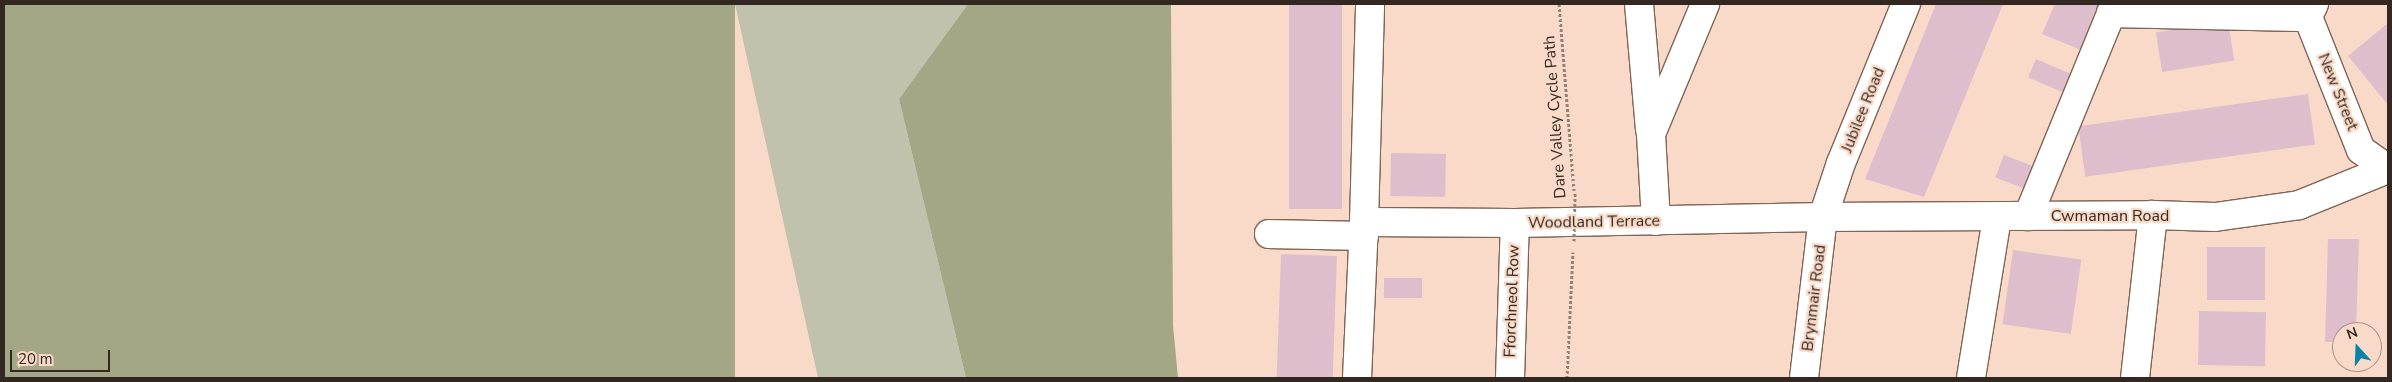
<!DOCTYPE html>
<html>
<head>
<meta charset="utf-8">
<style>
	body { margin:0 }
	#map { position:relative; width:2392px; height:382px; overflow:hidden; background:#f9dac8; font-family:"Nunito Sans",sans-serif }
	div>[style] { position:absolute }
	[style*='--x'] { left:calc(var(--x)*1px); top:calc(var(--y)*1px); width:calc(var(--w)*1px); rotate:calc(var(--a)*1deg) }
	.green>* { inset:0; background:#c0c2ad }
	.forest>* { inset:0; background:#a3a786; transform-origin:0 0 }
	.building>* { inset:0; background:#debecd; transform-origin:0 0 }
	.path>* { height:3px; margin-top:-1.5px; transform-origin:0; background:repeating-linear-gradient(90deg,#958074 0 2.5px,transparent 0 5px) }
	.roads { filter:drop-shadow(1px 0 #7f6555) drop-shadow(-1px 0 #7f6555) drop-shadow(0 1px #7f6555) drop-shadow(0 -1px #7f6555) }
	.minor>* { height:28px; margin:-14px; padding:0 14px; transform-origin:14px; border-radius:14px; background:#fff }
	.path-bridge>* { height:3px; margin-top:-1.5px; transform-origin:0; background:repeating-linear-gradient(90deg,#958074 0 2.5px,transparent 0 5px) }
	span { translate:-50% -50%; white-space:nowrap; text-align:center; line-height:1.15; -webkit-text-stroke:4.5px #f9dac8; paint-order:stroke }
	.street-label { font-size:16px; color:#332821 }
	.frame { position:absolute; inset:0; border:5px solid #332821; pointer-events:none }
	.north { position:absolute; left:2332px; top:322px; width:50px; height:50px; box-sizing:border-box; background:#f9dac8; border:1px solid #aa9385; border-radius:50%; rotate:340deg; font-size:14px; font-weight:700; line-height:20px; text-align:center; color:#332821 }
	.north::after { content:''; display:block; margin:auto; width:18px; height:22px; background:#0984a9; clip-path:polygon(50% 0,100% 100%,50% 72%,0 100%) }
	.scale { position:absolute; left:10px; top:350px; width:100px; height:22px; box-sizing:border-box; border:2px solid #332821; border-top:0; padding-left:6px; font-size:15px; line-height:18px; white-space:nowrap; color:#332821; -webkit-text-stroke:4px #f9dac8; paint-order:stroke }
</style>
</head>
<body>
<div id="map">
	<div class="green">
		<div style="clip-path:polygon(735px 4px,968px 4px,899px 99px,966px 378px,818px 378px)"></div>
	</div>
	<div class="forest">
		<div style="left:4px;top:4px;width:731px;height:374px"></div>
		<div style="clip-path:polygon(968px 4px,1171px 5px,1173px 325px,1178px 378px,966px 378px,899px 99px)"></div>
	</div>
	<div class="building">
		<div style="left:1289px;top:4px;width:53px;height:205px"></div>
		<div style="clip-path:polygon(1936px 4px,2003px 4px,1924px 197px,1865px 179px)"></div>
		<div style="clip-path:polygon(2055px 4px,2101px 5px,2081px 50px,2042px 34px)"></div>
		<div style="left:2228px;top:21px;width:40px;height:73px;rotate:81deg"></div>
		<div style="clip-path:polygon(2388px 23px,2388px 105px,2348px 56px)"></div>
		<div style="left:2036px;top:59px;width:39px;height:20px;rotate:23deg"></div>
		<div style="left:2308px;top:94px;width:51px;height:232px;rotate:82deg"></div>
		<div style="left:1391px;top:153px;width:55px;height:43px;rotate:1deg"></div>
		<div style="left:2004px;top:155px;width:31px;height:24px;rotate:21deg"></div>
		<div style="clip-path:polygon(2328px 239px,2359px 239px,2356px 332px,2342px 332px,2342px 342px,2325px 342px)"></div>
		<div style="left:2207px;top:247px;width:58px;height:53px"></div>
		<div style="left:2013px;top:250px;width:69px;height:75px;rotate:8deg"></div>
		<div style="left:1281px;top:254px;width:56px;height:124px;rotate:2deg"></div>
		<div style="left:1384px;top:278px;width:38px;height:20px"></div>
		<div style="left:2199px;top:311px;width:67px;height:54px;rotate:1deg"></div>
	</div>
	<div class="path">
		<div style="--x:1559;--y:4;--w:187;--a:85.4"></div>
		<div style="--x:1567;--y:378;--w:126;--a:-87.3"></div>
	</div>
	<div class="roads">
		<div class="minor">
			<div style="--x:1639;--y:4;--w:126;--a:85"></div>
			<div style="--x:2314;--y:4;--w:14;--a:115"></div>
			<div style="--x:2308;--y:17;--w:143;--a:68.3"></div>
			<div style="--x:2361;--y:150;--w:33;--a:35"></div>
			<div style="--x:2111;--y:13;--w:197;--a:1.2"></div>
			<div style="--x:2028;--y:216;--w:229;--a:-67.7"></div>
			<div style="--x:1656;--y:221;--w:87;--a:-93.3"></div>
			<div style="--x:1651;--y:134;--w:141;--a:-67.4"></div>
			<div style="--x:1364;--y:222;--w:151;--a:0.4"></div>
			<div style="--x:1515;--y:223;--w:308;--a:-1.1"></div>
			<div style="--x:1823;--y:217;--w:330;--a:-0.3"></div>
			<div style="--x:2153;--y:215;--w:62;--a:1.8"></div>
			<div style="--x:2215;--y:217;--w:85;--a:-8.1"></div>
			<div style="--x:2299;--y:205;--w:96;--a:-22"></div>
			<div style="--x:1269;--y:234;--w:95;--a:1.2"></div>
			<div style="--x:1357;--y:378;--w:156;--a:-87.4"></div>
			<div style="--x:1364;--y:222;--w:218;--a:-88.4"></div>
			<div style="--x:1510;--y:378;--w:155;--a:-88.2"></div>
			<div style="--x:1804;--y:378;--w:162;--a:-83.3"></div>
			<div style="--x:1823;--y:217;--w:57;--a:-71.6"></div>
			<div style="--x:1841;--y:163;--w:172;--a:-67.8"></div>
			<div style="--x:1971;--y:378;--w:163;--a:-80.8"></div>
			<div style="--x:2135;--y:378;--w:164;--a:-83.7"></div>
		</div>
	</div>
	<div class="path-bridge">
		<div style="--x:1574;--y:241;--w:48;--a:-88.8"></div>
	</div>
	<div class="street-label">
		<span style="left:2338px;top:92px;rotate:68deg">New Street</span>
		<span style="left:1863px;top:110px;rotate:-68deg">Jubilee Road</span>
		<span style="left:1555px;top:117px;rotate:-94deg">Dare Valley Cycle Path</span>
		<span style="left:2110px;top:216px">Cwmaman Road</span>
		<span style="left:1594px;top:222px;rotate:-1deg">Woodland Terrace</span>
		<span style="left:1814px;top:298px;rotate:-83deg">Brynmair Road</span>
		<span style="left:1512px;top:301px;rotate:-88deg">Fforchneol Row</span>
	</div>
	<div class="frame"></div>
	<div class="north">N</div>
	<div class="scale">20 m</div>
</div>
</body>
</html>
